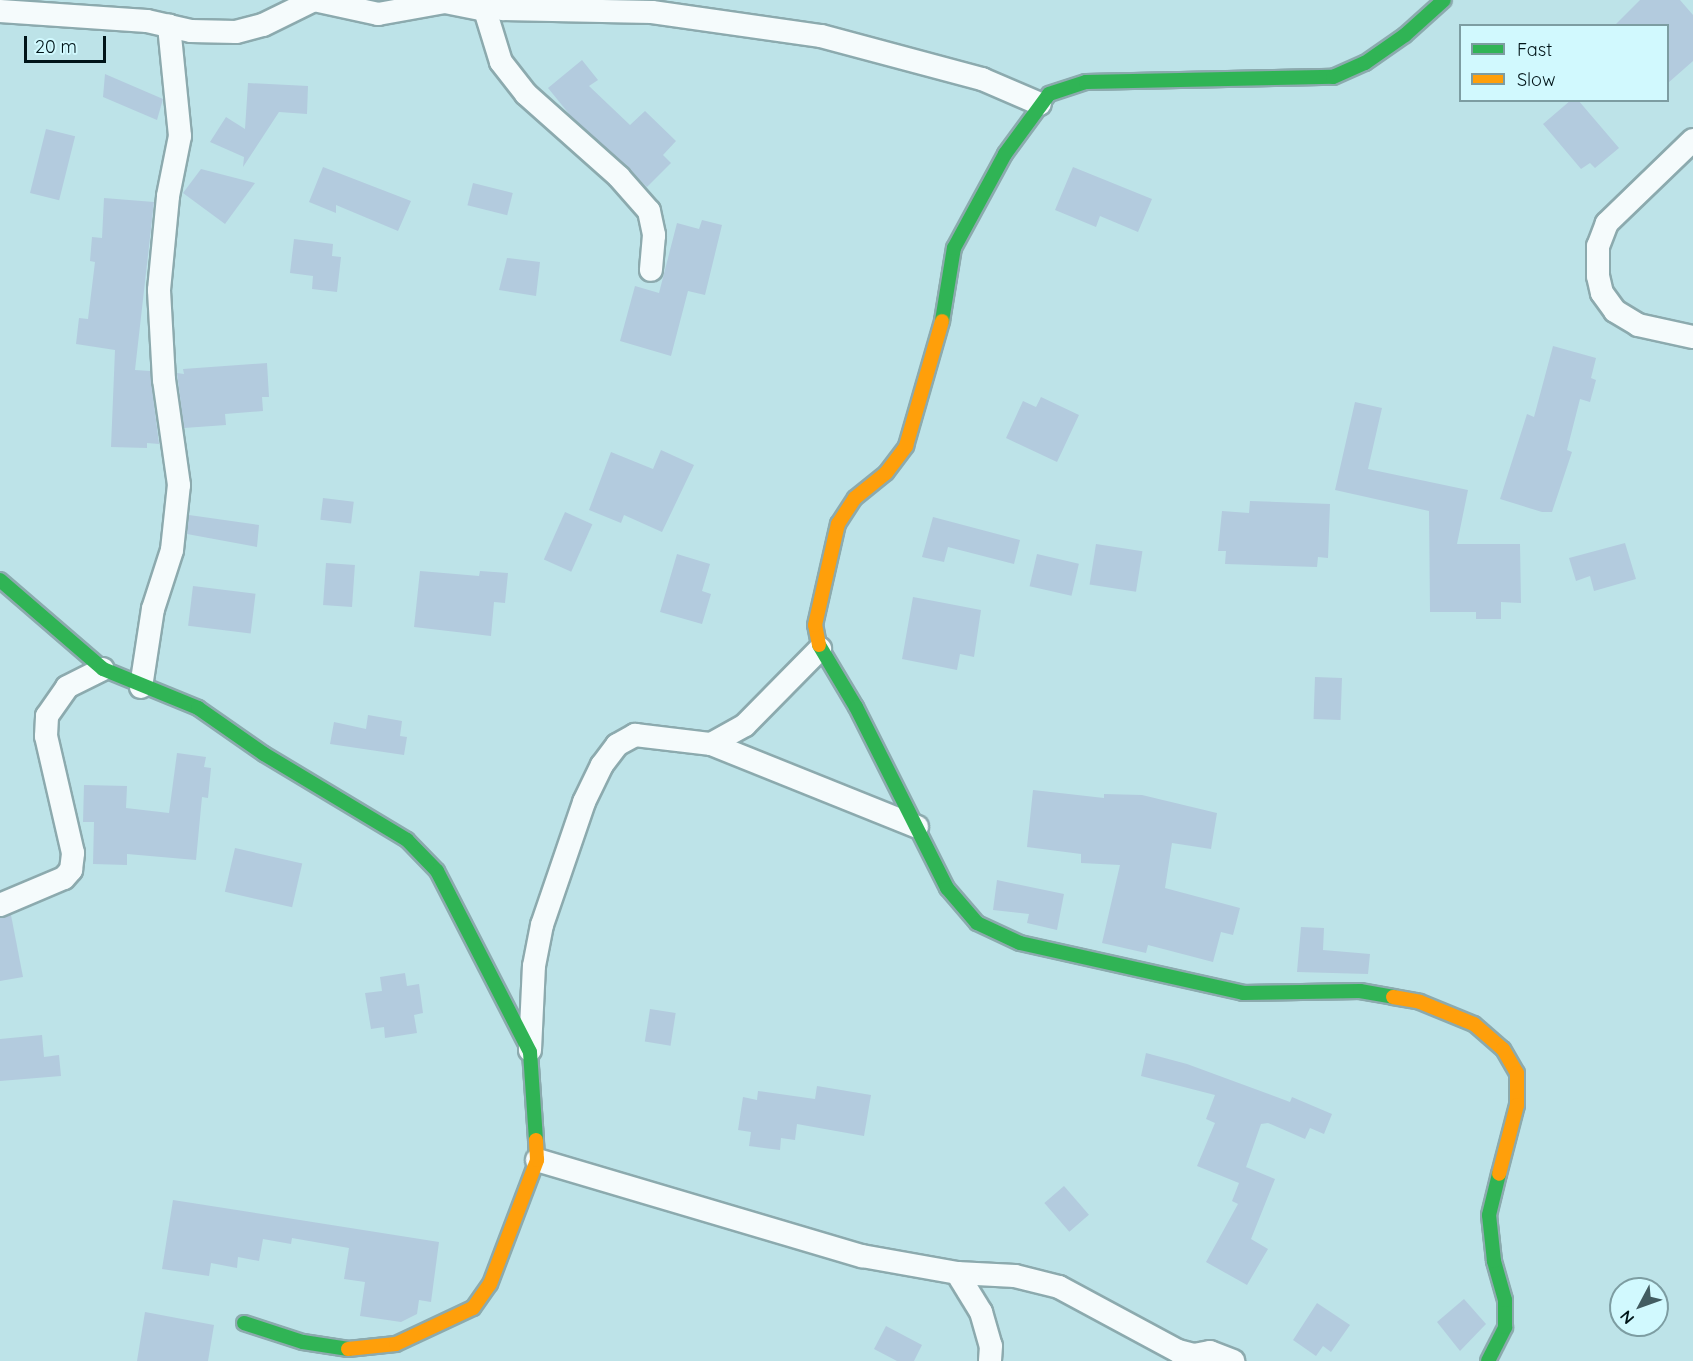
<!DOCTYPE html>
<html>
<head>
<meta charset="utf-8">
<style>
	body { margin:0 }
	#map { position:relative; width:1693px; height:1361px; overflow:hidden; background:#bde3e8; font-family:Quicksand,sans-serif }
	div>[style] { position:absolute }
	[style*='--x'] { left:calc(var(--x)*1px); top:calc(var(--y)*1px); width:calc(var(--w)*1px); rotate:calc(var(--a)*1deg) }
	.building>* { inset:0; background:#b3cbde; transform-origin:0 0 }
	.roads { filter:drop-shadow(2px 0 #8caaae) drop-shadow(-2px 0 #8caaae) drop-shadow(0 2px #8caaae) drop-shadow(0 -2px #8caaae) }
	.street>* { height:22px; margin:-11px; padding:0 11px; transform-origin:11px; border-radius:11px; background:#f5fbfc }
	.fast>* { height:14px; margin:-7px; padding:0 7px; transform-origin:7px; border-radius:7px; background:#30b455 }
	.slow>* { height:14px; margin:-7px; padding:0 7px; transform-origin:7px; border-radius:7px; background:#ff9f0a }
	span { translate:-50% -50%; white-space:nowrap; text-align:center; line-height:1.15; -webkit-text-stroke:6px #d1f9fe; paint-order:stroke }
	.legend { position:absolute; left:1459px; top:24px; width:210px; height:78px; box-sizing:border-box; background:#d1f9fe; border:2px solid #7d9da2; margin:0; padding:8px 10px; list-style:none; font-size:18px; color:#001418 }
	.legend li { display:flex; align-items:center; gap:12px; height:30px }
	.legend b { width:30px; border:2px solid #7d9da2 }
	.north { position:absolute; left:1609px; top:1277px; width:60px; height:60px; box-sizing:border-box; background:#d1f9fe; border:2px solid #7d9da2; border-radius:50%; rotate:229deg; font-size:16px; font-weight:700; line-height:24px; text-align:center; color:#001418 }
	.north::after { content:''; display:block; margin:auto; width:21px; height:27px; background:#425c61; clip-path:polygon(50% 0,100% 100%,50% 72%,0 100%) }
	.scale { position:absolute; left:24px; top:36px; width:82px; height:27px; box-sizing:border-box; border:3px solid #001418; border-top:0; padding-left:8px; font-size:18px; line-height:21px; white-space:nowrap; color:#001418; -webkit-text-stroke:4px #d1f9fe; paint-order:stroke }
</style>
</head>
<body>
<div id="map">
	<div class="building">
		<div style="clip-path:polygon(1640px 0,1680px 0,1693px 15px,1693px 61px,1668px 83px,1668px 26px,1614px 26px)"></div>
		<div style="clip-path:polygon(582px 60px,598px 80px,589px 86px,630px 125px,645px 111px,676px 141px,663px 155px,671px 163px,647px 187px,570px 115px,548px 88px)"></div>
		<div style="clip-path:polygon(105px 74px,163px 99px,157px 120px,103px 97px)"></div>
		<div style="clip-path:polygon(248px 83px,308px 86px,307px 114px,279px 112px,243px 167px,244px 157px,210px 142px,226px 117px,245px 129px)"></div>
		<div style="clip-path:polygon(1571px 100px,1578px 100px,1619px 148px,1595px 168px,1590px 163px,1581px 169px,1543px 124px)"></div>
		<div style="left:46px;top:129px;width:30px;height:66px;rotate:14deg"></div>
		<div style="clip-path:polygon(323px 167px,411px 201px,398px 231px,336px 205px,336px 213px,309px 202px)"></div>
		<div style="clip-path:polygon(1073px 167px,1152px 199px,1138px 232px,1100px 216px,1096px 227px,1055px 210px)"></div>
		<div style="clip-path:polygon(201px 169px,255px 183px,225px 224px,183px 193px)"></div>
		<div style="left:473px;top:183px;width:41px;height:23px;rotate:14deg"></div>
		<div style="clip-path:polygon(104px 198px,154px 202px,135px 370px,150px 371px,159px 444px,147px 443px,147px 448px,111px 447px,115px 350px,76px 344px,79px 318px,88px 319px,95px 262px,90px 261px,92px 237px,102px 238px)"></div>
		<div style="clip-path:polygon(702px 220px,722px 225px,705px 295px,688px 291px,671px 356px,620px 341px,635px 286px,659px 293px,677px 223px,699px 229px)"></div>
		<div style="clip-path:polygon(294px 239px,333px 244px,332px 256px,341px 257px,337px 292px,312px 289px,313px 276px,290px 273px)"></div>
		<div style="clip-path:polygon(507px 258px,540px 262px,536px 296px,499px 290px)"></div>
		<div style="clip-path:polygon(1553px 346px,1596px 358px,1591px 378px,1596px 380px,1590px 402px,1580px 399px,1567px 450px,1572px 452px,1552px 512px,1542px 512px,1500px 499px,1527px 414px,1534px 417px)"></div>
		<div style="clip-path:polygon(267px 363px,269px 397px,262px 397px,263px 411px,225px 414px,226px 425px,184px 428px,177px 373px,184px 374px,183px 369px)"></div>
		<div style="clip-path:polygon(1041px 397px,1079px 415px,1057px 462px,1006px 438px,1023px 401px,1036px 407px)"></div>
		<div style="clip-path:polygon(1355px 402px,1382px 408px,1368px 469px,1468px 490px,1457px 544px,1520px 544px,1521px 603px,1501px 602px,1501px 619px,1476px 619px,1476px 612px,1430px 612px,1429px 511px,1335px 490px)"></div>
		<div style="clip-path:polygon(661px 450px,694px 465px,662px 532px,624px 515px,621px 523px,589px 510px,611px 452px,653px 469px)"></div>
		<div style="left:323px;top:498px;width:31px;height:22px;rotate:7deg"></div>
		<div style="clip-path:polygon(1250px 501px,1330px 504px,1328px 558px,1318px 557px,1317px 567px,1225px 564px,1226px 551px,1218px 551px,1222px 511px,1249px 513px)"></div>
		<div style="left:565px;top:512px;width:30px;height:52px;rotate:24deg"></div>
		<div style="clip-path:polygon(189px 515px,259px 525px,257px 547px,187px 534px)"></div>
		<div style="clip-path:polygon(933px 517px,1020px 540px,1014px 564px,948px 547px,944px 562px,922px 557px)"></div>
		<div style="clip-path:polygon(1625px 543px,1636px 579px,1594px 591px,1590px 576px,1576px 581px,1569px 558px)"></div>
		<div style="left:1096px;top:544px;width:47px;height:41px;rotate:9deg"></div>
		<div style="clip-path:polygon(677px 554px,710px 564px,702px 591px,711px 594px,702px 624px,660px 612px)"></div>
		<div style="left:1037px;top:554px;width:43px;height:33px;rotate:13deg"></div>
		<div style="left:326px;top:563px;width:29px;height:42px;rotate:4deg"></div>
		<div style="clip-path:polygon(420px 571px,479px 576px,480px 571px,508px 573px,505px 603px,494px 602px,491px 636px,414px 627px)"></div>
		<div style="left:193px;top:586px;width:63px;height:40px;rotate:7deg"></div>
		<div style="clip-path:polygon(913px 597px,981px 610px,974px 657px,960px 654px,957px 670px,902px 659px)"></div>
		<div style="left:1315px;top:677px;width:27px;height:42px;rotate:2deg"></div>
		<div style="clip-path:polygon(368px 715px,402px 721px,400px 736px,407px 737px,404px 755px,330px 744px,334px 722px,366px 729px)"></div>
		<div style="clip-path:polygon(177px 753px,206px 757px,204px 767px,211px 768px,208px 798px,202px 797px,196px 860px,127px 854px,127px 865px,93px 864px,94px 822px,83px 822px,84px 785px,127px 786px,126px 808px,169px 813px)"></div>
		<div style="clip-path:polygon(1033px 790px,1104px 798px,1104px 794px,1142px 795px,1217px 813px,1211px 849px,1172px 843px,1165px 888px,1240px 908px,1233px 935px,1221px 932px,1213px 962px,1148px 945px,1146px 953px,1102px 943px,1120px 865px,1081px 863px,1081px 854px,1027px 847px)"></div>
		<div style="left:235px;top:848px;width:69px;height:45px;rotate:13deg"></div>
		<div style="clip-path:polygon(997px 880px,1064px 894px,1057px 930px,1027px 923px,1029px 914px,993px 910px)"></div>
		<div style="clip-path:polygon(11px 915px,23px 977px,0 981px,0 918px)"></div>
		<div style="clip-path:polygon(1301px 927px,1324px 928px,1323px 950px,1370px 954px,1368px 974px,1297px 972px)"></div>
		<div style="clip-path:polygon(405px 973px,407px 986px,419px 984px,423px 1013px,414px 1015px,417px 1033px,385px 1038px,384px 1027px,371px 1029px,365px 993px,382px 991px,380px 977px)"></div>
		<div style="left:650px;top:1009px;width:26px;height:33px;rotate:9deg"></div>
		<div style="clip-path:polygon(42px 1035px,44px 1057px,59px 1055px,61px 1076px,0 1081px,0 1039px)"></div>
		<div style="clip-path:polygon(1146px 1053px,1187px 1064px,1290px 1102px,1292px 1097px,1332px 1114px,1324px 1134px,1310px 1128px,1305px 1139px,1268px 1123px,1261px 1124px,1244px 1173px,1246px 1167px,1275px 1179px,1251px 1239px,1268px 1249px,1247px 1285px,1206px 1262px,1238px 1204px,1232px 1201px,1239px 1183px,1197px 1166px,1215px 1123px,1206px 1119px,1215px 1095px,1141px 1076px)"></div>
		<div style="clip-path:polygon(817px 1086px,871px 1095px,864px 1136px,797px 1124px,795px 1140px,781px 1138px,780px 1150px,749px 1146px,751px 1132px,738px 1130px,743px 1097px,757px 1100px,758px 1091px,815px 1099px)"></div>
		<div style="left:1064px;top:1186px;width:38px;height:26px;rotate:49deg"></div>
		<div style="clip-path:polygon(173px 1200px,439px 1242px,431px 1302px,419px 1300px,417px 1314px,401px 1322px,360px 1316px,365px 1282px,344px 1279px,349px 1248px,292px 1238px,291px 1244px,263px 1239px,259px 1261px,238px 1257px,237px 1268px,211px 1263px,209px 1276px,162px 1269px)"></div>
		<div style="clip-path:polygon(1464px 1299px,1486px 1324px,1460px 1351px,1437px 1322px)"></div>
		<div style="clip-path:polygon(1317px 1303px,1350px 1325px,1331px 1352px,1323px 1346px,1316px 1356px,1293px 1340px)"></div>
		<div style="clip-path:polygon(145px 1312px,214px 1325px,208px 1361px,137px 1361px)"></div>
		<div style="clip-path:polygon(886px 1326px,922px 1345px,914px 1361px,897px 1361px,874px 1349px)"></div>
	</div>
	<div class="roads">
		<div class="street">
			<div style="--x:487;--y:0;--w:10;--a:101"></div>
			<div style="--x:485;--y:10;--w:54;--a:72.9"></div>
			<div style="--x:501;--y:62;--w:41;--a:52"></div>
			<div style="--x:526;--y:94;--w:125;--a:41.7"></div>
			<div style="--x:619;--y:177;--w:45;--a:48.6"></div>
			<div style="--x:649;--y:211;--w:25;--a:78"></div>
			<div style="--x:654;--y:235;--w:35;--a:95"></div>
			<div style="--x:487;--y:3;--w:17;--a:21"></div>
			<div style="--x:503;--y:9;--w:149;--a:1.2"></div>
			<div style="--x:652;--y:12;--w:171;--a:8.1"></div>
			<div style="--x:821;--y:36;--w:167;--a:15"></div>
			<div style="--x:982;--y:79;--w:63;--a:23.3"></div>
			<div style="--x:0;--y:11;--w:147;--a:3.9"></div>
			<div style="--x:147;--y:21;--w:45;--a:12.8"></div>
			<div style="--x:191;--y:31;--w:45;--a:1.3"></div>
			<div style="--x:236;--y:32;--w:28;--a:-15"></div>
			<div style="--x:263;--y:25;--w:57;--a:-26.1"></div>
			<div style="--x:314;--y:0;--w:66;--a:12.3"></div>
			<div style="--x:378;--y:14;--w:68;--a:-10.2"></div>
			<div style="--x:445;--y:2;--w:41;--a:11.3"></div>
			<div style="--x:1693;--y:140;--w:120;--a:136"></div>
			<div style="--x:1607;--y:223;--w:25;--a:111"></div>
			<div style="--x:1598;--y:246;--w:30;--a:90"></div>
			<div style="--x:1598;--y:276;--w:17;--a:77"></div>
			<div style="--x:1602;--y:293;--w:22;--a:54"></div>
			<div style="--x:1615;--y:311;--w:27;--a:31"></div>
			<div style="--x:1638;--y:325;--w:56;--a:12.3"></div>
			<div style="--x:141;--y:687;--w:79;--a:-81.3"></div>
			<div style="--x:153;--y:609;--w:62;--a:-72.1"></div>
			<div style="--x:172;--y:550;--w:65;--a:-83.9"></div>
			<div style="--x:179;--y:485;--w:106;--a:-98.1"></div>
			<div style="--x:164;--y:380;--w:90;--a:-93.2"></div>
			<div style="--x:159;--y:290;--w:94;--a:-84.5"></div>
			<div style="--x:168;--y:196;--w:61;--a:-78.7"></div>
			<div style="--x:180;--y:136;--w:111;--a:-95.7"></div>
			<div style="--x:711;--y:744;--w:222;--a:21.9"></div>
			<div style="--x:0;--y:905;--w:69;--a:-22.9"></div>
			<div style="--x:64;--y:878;--w:11;--a:-49"></div>
			<div style="--x:71;--y:870;--w:17;--a:-83"></div>
			<div style="--x:73;--y:853;--w:120;--a:-103"></div>
			<div style="--x:46;--y:736;--w:20;--a:-87"></div>
			<div style="--x:47;--y:716;--w:35;--a:-55"></div>
			<div style="--x:67;--y:687;--w:40;--a:-26.6"></div>
			<div style="--x:530;--y:1050;--w:84;--a:-87.3"></div>
			<div style="--x:534;--y:966;--w:42;--a:-79"></div>
			<div style="--x:542;--y:925;--w:130;--a:-71.1"></div>
			<div style="--x:584;--y:802;--w:41;--a:-64.1"></div>
			<div style="--x:602;--y:765;--w:25;--a:-53"></div>
			<div style="--x:617;--y:745;--w:21;--a:-29"></div>
			<div style="--x:635;--y:735;--w:77;--a:6.8"></div>
			<div style="--x:711;--y:744;--w:39;--a:-29"></div>
			<div style="--x:745;--y:725;--w:107;--a:-45.4"></div>
			<div style="--x:537;--y:1160;--w:339;--a:16.5"></div>
			<div style="--x:862;--y:1256;--w:97;--a:10.1"></div>
			<div style="--x:957;--y:1273;--w:58;--a:3"></div>
			<div style="--x:1015;--y:1276;--w:45;--a:14"></div>
			<div style="--x:1059;--y:1287;--w:135;--a:28.3"></div>
			<div style="--x:1178;--y:1351;--w:16;--a:14"></div>
			<div style="--x:1194;--y:1355;--w:16;--a:-11"></div>
			<div style="--x:1210;--y:1352;--w:25;--a:21"></div>
			<div style="--x:957;--y:1273;--w:46;--a:58.4"></div>
			<div style="--x:981;--y:1312;--w:35;--a:74"></div>
			<div style="--x:991;--y:1346;--w:15;--a:94"></div>
		</div>
		<div class="fast">
			<div style="--x:942;--y:321;--w:74;--a:-80.7"></div>
			<div style="--x:954;--y:248;--w:107;--a:-61.5"></div>
			<div style="--x:1005;--y:154;--w:74;--a:-53.7"></div>
			<div style="--x:1049;--y:94;--w:39;--a:-18"></div>
			<div style="--x:1086;--y:82;--w:247;--a:-1.2"></div>
			<div style="--x:1333;--y:77;--w:35;--a:-24"></div>
			<div style="--x:1365;--y:63;--w:49;--a:-35"></div>
			<div style="--x:1405;--y:35;--w:52;--a:-41.9"></div>
			<div style="--x:0;--y:580;--w:136;--a:40.8"></div>
			<div style="--x:103;--y:669;--w:103;--a:22.3"></div>
			<div style="--x:198;--y:708;--w:80;--a:34.9"></div>
			<div style="--x:264;--y:754;--w:167;--a:31"></div>
			<div style="--x:407;--y:840;--w:43;--a:45.9"></div>
			<div style="--x:437;--y:871;--w:203;--a:62.8"></div>
			<div style="--x:530;--y:1052;--w:88;--a:86.1"></div>
			<div style="--x:819;--y:645;--w:72;--a:59.2"></div>
			<div style="--x:856;--y:707;--w:203;--a:63.3"></div>
			<div style="--x:947;--y:888;--w:46;--a:49.4"></div>
			<div style="--x:977;--y:923;--w:47;--a:24.9"></div>
			<div style="--x:1020;--y:943;--w:229;--a:12.6"></div>
			<div style="--x:1243;--y:993;--w:117;--a:-1"></div>
			<div style="--x:1360;--y:991;--w:34;--a:10"></div>
			<div style="--x:244;--y:1323;--w:62;--a:17.9"></div>
			<div style="--x:303;--y:1342;--w:46;--a:8.8"></div>
			<div style="--x:1488;--y:1361;--w:38;--a:-63"></div>
			<div style="--x:1505;--y:1327;--w:27;--a:-90"></div>
			<div style="--x:1505;--y:1300;--w:41;--a:-105.8"></div>
			<div style="--x:1494;--y:1261;--w:46;--a:-96.2"></div>
			<div style="--x:1489;--y:1215;--w:42;--a:-76.3"></div>
		</div>
		<div class="slow">
			<div style="--x:819;--y:645;--w:20;--a:-101"></div>
			<div style="--x:815;--y:625;--w:104;--a:-77.2"></div>
			<div style="--x:838;--y:524;--w:31;--a:-57"></div>
			<div style="--x:855;--y:498;--w:40;--a:-39"></div>
			<div style="--x:886;--y:473;--w:34;--a:-53"></div>
			<div style="--x:906;--y:446;--w:130;--a:-73.9"></div>
			<div style="--x:1393;--y:997;--w:27;--a:10"></div>
			<div style="--x:1420;--y:1002;--w:58;--a:22.2"></div>
			<div style="--x:1474;--y:1024;--w:38;--a:41"></div>
			<div style="--x:1503;--y:1049;--w:28;--a:60"></div>
			<div style="--x:1517;--y:1073;--w:32;--a:90"></div>
			<div style="--x:1517;--y:1105;--w:71;--a:104.6"></div>
			<div style="--x:348;--y:1349;--w:48;--a:-5.9"></div>
			<div style="--x:396;--y:1344;--w:85;--a:-25.1"></div>
			<div style="--x:473;--y:1308;--w:29;--a:-55"></div>
			<div style="--x:490;--y:1284;--w:133;--a:-69.2"></div>
			<div style="--x:537;--y:1160;--w:20;--a:-93"></div>
		</div>
	</div>
	<ul class="legend">
	<li><b style="height:8px;background:#30b455"></b>Fast</li>
	<li><b style="height:8px;background:#ff9f0a"></b>Slow</li>
	</ul>
	<div class="north">N</div>
	<div class="scale">20 m</div>
</div>
</body>
</html>
